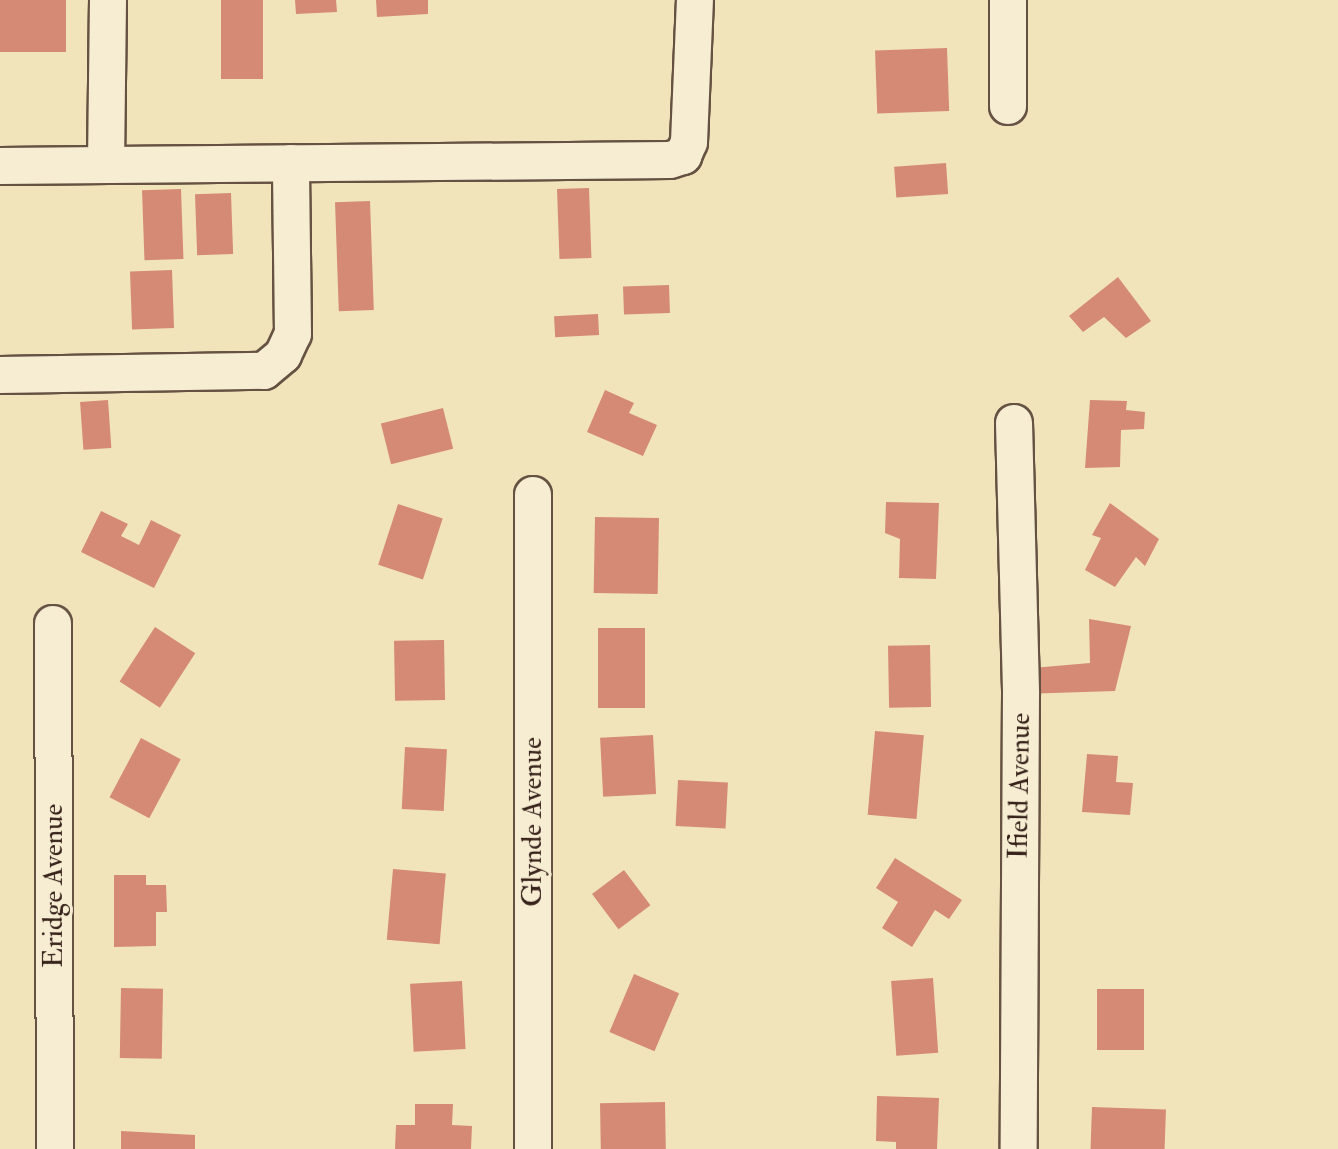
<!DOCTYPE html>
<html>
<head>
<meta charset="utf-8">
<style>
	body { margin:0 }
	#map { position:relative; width:1338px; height:1149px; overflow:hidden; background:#f1e4ba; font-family:"IM FELL Double Pica",serif }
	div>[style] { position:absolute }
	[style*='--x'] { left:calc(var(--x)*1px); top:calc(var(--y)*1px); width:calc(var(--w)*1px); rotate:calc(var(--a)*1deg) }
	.building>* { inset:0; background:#d58a75; transform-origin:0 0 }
	.roads { filter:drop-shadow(2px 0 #665242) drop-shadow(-2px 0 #665242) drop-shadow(0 2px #665242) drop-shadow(0 -2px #665242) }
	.minor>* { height:36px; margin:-18px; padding:0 18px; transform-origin:18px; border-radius:18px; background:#f6edd2 }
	span { translate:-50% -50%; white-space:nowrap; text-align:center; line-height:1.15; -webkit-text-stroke:6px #f6edd2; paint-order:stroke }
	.street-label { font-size:28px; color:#37221a }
</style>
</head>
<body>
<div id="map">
	<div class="building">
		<div style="left:0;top:0;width:66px;height:52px"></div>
		<div style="left:221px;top:0;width:42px;height:79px"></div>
		<div style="clip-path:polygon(295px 0,336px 0,337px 12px,296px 14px)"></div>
		<div style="clip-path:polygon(376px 0,428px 0,428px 14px,377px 17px)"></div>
		<div style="left:947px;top:48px;width:63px;height:72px;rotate:88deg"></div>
		<div style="left:946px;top:163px;width:31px;height:52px;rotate:86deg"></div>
		<div style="left:589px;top:188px;width:70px;height:32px;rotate:88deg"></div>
		<div style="left:181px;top:189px;width:70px;height:39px;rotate:88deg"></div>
		<div style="left:231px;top:193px;width:61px;height:36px;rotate:88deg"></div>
		<div style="left:370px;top:201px;width:109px;height:35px;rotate:88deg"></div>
		<div style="left:172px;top:270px;width:58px;height:42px;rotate:88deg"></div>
		<div style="clip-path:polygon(1118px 277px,1151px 321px,1126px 338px,1104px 317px,1083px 332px,1069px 316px)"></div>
		<div style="left:669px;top:285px;width:28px;height:46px;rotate:88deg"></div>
		<div style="left:598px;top:314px;width:21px;height:44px;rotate:87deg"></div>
		<div style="clip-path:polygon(605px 390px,634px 403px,629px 413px,657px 425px,643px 456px,587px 432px)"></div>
		<div style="left:108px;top:400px;width:48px;height:28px;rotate:86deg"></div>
		<div style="clip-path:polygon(1090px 400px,1127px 401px,1126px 410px,1145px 412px,1144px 429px,1121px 430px,1120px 467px,1085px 468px)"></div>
		<div style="left:443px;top:408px;width:42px;height:64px;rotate:76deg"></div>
		<div style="clip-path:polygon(886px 502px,939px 503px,936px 579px,899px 578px,900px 539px,885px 533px)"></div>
		<div style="clip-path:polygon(1110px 503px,1159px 539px,1145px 566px,1136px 557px,1115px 587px,1085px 570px,1101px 538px,1092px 535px)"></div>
		<div style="left:398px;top:504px;width:47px;height:64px;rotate:18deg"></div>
		<div style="clip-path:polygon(101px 511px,128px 524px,121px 536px,139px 545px,151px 520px,181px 535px,154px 588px,81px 552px)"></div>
		<div style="left:595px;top:517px;width:64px;height:76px;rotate:1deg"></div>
		<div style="clip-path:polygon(1089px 619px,1131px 626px,1115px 691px,1021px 694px,1021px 669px,1090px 663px)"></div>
		<div style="left:155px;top:627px;width:48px;height:65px;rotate:33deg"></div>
		<div style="left:598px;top:628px;width:47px;height:80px"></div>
		<div style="left:444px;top:640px;width:60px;height:50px;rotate:89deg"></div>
		<div style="left:930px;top:645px;width:62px;height:42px;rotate:89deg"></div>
		<div style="left:875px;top:731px;width:49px;height:84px;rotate:5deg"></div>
		<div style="left:653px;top:735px;width:59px;height:53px;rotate:87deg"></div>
		<div style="left:141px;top:738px;width:45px;height:67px;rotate:28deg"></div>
		<div style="left:405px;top:747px;width:42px;height:62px;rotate:3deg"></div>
		<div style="clip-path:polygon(1087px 754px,1118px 756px,1116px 782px,1133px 783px,1130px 815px,1082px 812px)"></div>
		<div style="left:678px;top:780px;width:50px;height:46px;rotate:3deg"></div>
		<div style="clip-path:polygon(895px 858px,962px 900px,949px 919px,935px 910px,912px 947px,882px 928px,898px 902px,876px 888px)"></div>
		<div style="left:393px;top:869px;width:53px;height:71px;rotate:5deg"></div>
		<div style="left:624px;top:870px;width:44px;height:40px;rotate:53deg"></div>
		<div style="clip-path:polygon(114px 875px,146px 875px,146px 885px,166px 885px,167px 912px,156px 912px,156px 946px,114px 947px)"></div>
		<div style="left:634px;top:974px;width:49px;height:63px;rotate:23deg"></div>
		<div style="left:933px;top:978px;width:75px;height:42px;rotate:86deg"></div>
		<div style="left:462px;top:981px;width:68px;height:52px;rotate:87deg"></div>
		<div style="left:121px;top:988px;width:42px;height:70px;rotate:1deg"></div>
		<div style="left:1097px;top:989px;width:47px;height:61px"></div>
		<div style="clip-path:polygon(877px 1096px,939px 1098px,937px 1149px,896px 1149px,896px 1142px,876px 1141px)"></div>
		<div style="left:665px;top:1102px;width:47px;height:65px;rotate:89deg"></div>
		<div style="clip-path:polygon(415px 1104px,453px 1104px,452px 1125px,472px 1126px,471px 1149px,395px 1149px,396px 1125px,415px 1125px)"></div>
		<div style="left:1092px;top:1107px;width:74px;height:42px;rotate:2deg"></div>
		<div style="clip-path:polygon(121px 1131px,195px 1135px,195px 1149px,121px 1149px)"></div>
	</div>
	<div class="roads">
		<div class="minor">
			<div style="--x:1008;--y:0;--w:106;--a:90"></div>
			<div style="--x:106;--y:164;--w:164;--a:-89.3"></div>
			<div style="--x:0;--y:166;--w:670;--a:-0.51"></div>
			<div style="--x:670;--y:160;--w:14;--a:-17"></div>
			<div style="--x:683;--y:156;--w:15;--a:-67"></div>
			<div style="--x:689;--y:142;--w:142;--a:-87.6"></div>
			<div style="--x:0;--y:375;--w:264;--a:-0.9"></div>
			<div style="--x:264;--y:371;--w:25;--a:-40"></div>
			<div style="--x:283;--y:355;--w:23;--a:-65"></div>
			<div style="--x:293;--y:334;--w:171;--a:-90.7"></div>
			<div style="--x:1014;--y:423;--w:271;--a:88.5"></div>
			<div style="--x:1021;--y:694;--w:455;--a:90.3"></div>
			<div style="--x:533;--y:495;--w:654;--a:90"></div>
			<div style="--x:53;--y:624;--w:525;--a:89.78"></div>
		</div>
	</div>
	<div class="street-label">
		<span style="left:1020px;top:786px;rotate:-89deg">Ifield Avenue</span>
		<span style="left:533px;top:822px;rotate:-90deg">Glynde Avenue</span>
		<span style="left:54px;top:886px;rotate:-90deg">Eridge Avenue</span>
	</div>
</div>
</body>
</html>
